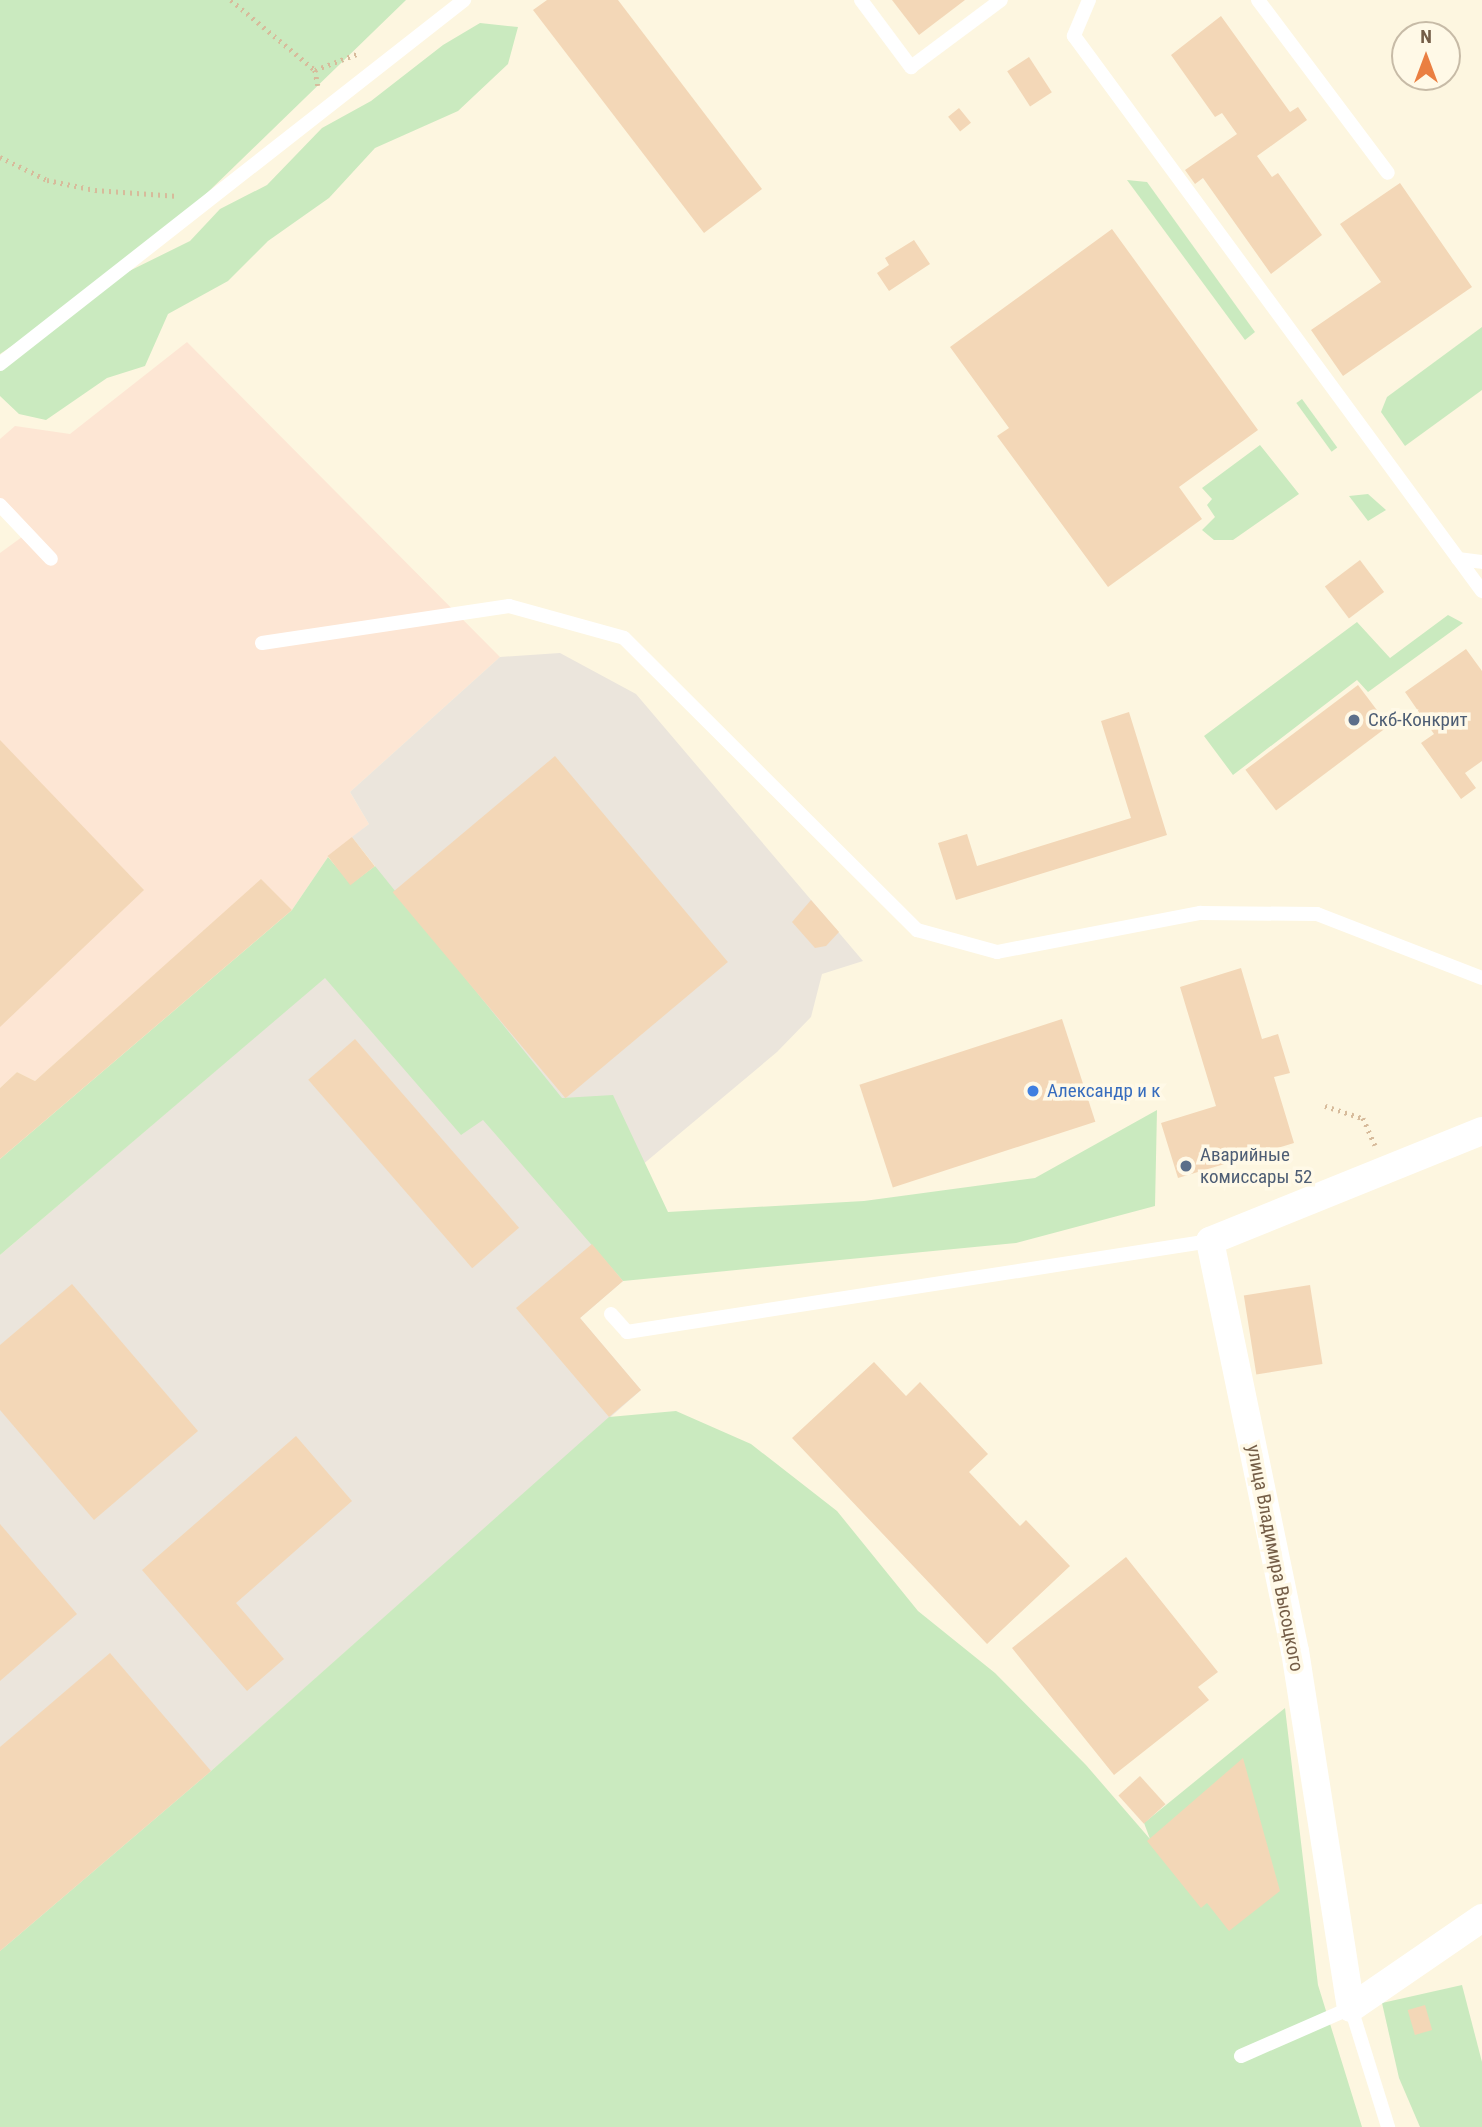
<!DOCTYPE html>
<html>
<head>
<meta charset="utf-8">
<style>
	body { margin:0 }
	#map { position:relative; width:1482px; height:2127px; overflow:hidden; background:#fdf6e0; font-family:"Roboto Condensed",sans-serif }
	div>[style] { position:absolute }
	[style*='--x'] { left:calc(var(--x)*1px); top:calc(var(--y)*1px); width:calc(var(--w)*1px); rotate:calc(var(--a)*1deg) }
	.commercial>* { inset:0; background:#fde6d4 }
	.industrial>* { inset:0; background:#ebe5dc }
	.green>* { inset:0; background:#caeabf; transform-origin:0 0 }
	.building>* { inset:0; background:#f3d7b7; transform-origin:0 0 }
	.path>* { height:4.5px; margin-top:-2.25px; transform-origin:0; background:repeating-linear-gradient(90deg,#d7bb9b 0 2px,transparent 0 7px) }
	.service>* { height:14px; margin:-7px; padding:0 7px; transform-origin:7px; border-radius:7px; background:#fff }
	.minor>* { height:28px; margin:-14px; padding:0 14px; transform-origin:14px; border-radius:14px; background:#fff }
	.dots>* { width:19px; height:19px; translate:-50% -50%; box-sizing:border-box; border:4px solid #fff9e7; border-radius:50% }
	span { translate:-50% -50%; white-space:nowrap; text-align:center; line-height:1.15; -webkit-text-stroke:7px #fff9e7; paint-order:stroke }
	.service-label { font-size:19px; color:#4e5e75 }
	.left { translate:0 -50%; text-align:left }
	.shop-label { font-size:19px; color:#366cbe }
	.street-label { font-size:19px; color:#745d47 }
	.north { position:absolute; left:1391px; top:21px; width:70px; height:70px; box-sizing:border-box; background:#fff9e7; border:2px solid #c7bba7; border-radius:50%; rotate:0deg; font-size:19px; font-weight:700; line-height:28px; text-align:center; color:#745d47 }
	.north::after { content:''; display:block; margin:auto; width:24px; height:32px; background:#ea7f42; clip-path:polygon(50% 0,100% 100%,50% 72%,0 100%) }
</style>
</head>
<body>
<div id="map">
	<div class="commercial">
		<div style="clip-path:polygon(187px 342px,500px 657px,350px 792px,369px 824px,328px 857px,292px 910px,261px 880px,35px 1081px,17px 1072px,0 1088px,0 553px,22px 537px,0 507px,0 439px,15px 426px,70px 434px)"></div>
	</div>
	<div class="industrial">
		<div style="clip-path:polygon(560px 653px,636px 694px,863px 961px,822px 974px,811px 1017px,777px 1052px,574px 1222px,623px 1281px,580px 1318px,641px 1390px,211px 1771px,0 1951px,0 1255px,325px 977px,461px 1134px,375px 866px,352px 837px,369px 824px,350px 792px,500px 657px)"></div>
	</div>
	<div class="green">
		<div style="clip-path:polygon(0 0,406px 0,141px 257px,107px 282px,190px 241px,220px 209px,267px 185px,322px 128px,371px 101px,443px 45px,480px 23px,518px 27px,508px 64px,458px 111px,375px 148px,329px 198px,268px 241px,228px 281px,168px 314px,145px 366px,107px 378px,46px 420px,19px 414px,0 396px,0 363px,18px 342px,0 354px)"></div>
		<div style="clip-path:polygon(1127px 180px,1147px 182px,1255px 332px,1245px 340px)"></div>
		<div style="clip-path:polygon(1482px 327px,1482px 390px,1405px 446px,1381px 412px,1387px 397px)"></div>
		<div style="left:1302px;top:399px;width:60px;height:7px;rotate:54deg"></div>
		<div style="clip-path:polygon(1260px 445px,1299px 494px,1233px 540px,1214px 540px,1202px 530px,1215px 517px,1207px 505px,1212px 499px,1202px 488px)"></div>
		<div style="clip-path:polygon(1368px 494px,1386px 510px,1368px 521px,1349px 496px)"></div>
		<div style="clip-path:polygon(1448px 615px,1463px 623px,1368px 692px,1357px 680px,1233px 775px,1204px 736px,1357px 622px,1390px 658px)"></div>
		<div style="clip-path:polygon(328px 857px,351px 884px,375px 866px,562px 1098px,613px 1095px,668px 1212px,864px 1201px,1035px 1178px,1157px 1110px,1155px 1206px,1016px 1243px,623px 1281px,483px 1120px,461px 1135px,325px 978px,0 1255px,0 1159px,292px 910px)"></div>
		<div style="clip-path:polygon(676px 1411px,751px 1444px,837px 1511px,918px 1611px,995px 1673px,1086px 1765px,1150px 1839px,1144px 1823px,1285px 1708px,1318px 1985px,1362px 2127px,0 2127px,0 1951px,211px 1771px,609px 1417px)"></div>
		<div style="clip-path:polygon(1462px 1985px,1482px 2062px,1482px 2127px,1420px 2127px,1399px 2078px,1382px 2003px)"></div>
	</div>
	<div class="building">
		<div style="clip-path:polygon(547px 0,618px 0,762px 189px,704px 233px,533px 10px)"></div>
		<div style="clip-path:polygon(892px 0,965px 0,919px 35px)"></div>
		<div style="clip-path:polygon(1221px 16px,1290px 112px,1298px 107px,1307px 120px,1257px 156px,1272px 177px,1278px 173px,1322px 235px,1271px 274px,1203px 178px,1195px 184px,1185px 170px,1237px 134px,1222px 113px,1215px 117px,1171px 55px)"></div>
		<div style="left:1029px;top:57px;width:42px;height:26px;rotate:57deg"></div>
		<div style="left:959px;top:108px;width:19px;height:14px;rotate:51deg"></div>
		<div style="clip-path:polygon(1400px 183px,1472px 287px,1343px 376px,1311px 330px,1381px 282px,1340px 224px)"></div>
		<div style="clip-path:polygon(1112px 229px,1258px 430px,1179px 487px,1202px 519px,1108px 587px,997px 436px,1009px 428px,950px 347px)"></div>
		<div style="clip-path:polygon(914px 240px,930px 264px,889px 291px,877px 273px,889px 265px,885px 258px)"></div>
		<div style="left:1360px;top:560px;width:40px;height:44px;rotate:53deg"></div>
		<div style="clip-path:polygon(1466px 649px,1482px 671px,1482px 761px,1465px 773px,1476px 788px,1461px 799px,1421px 743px,1434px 734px,1405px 692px)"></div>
		<div style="left:1358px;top:685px;width:51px;height:141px;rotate:53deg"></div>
		<div style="clip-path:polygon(1129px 712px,1167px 835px,956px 900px,938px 843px,967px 834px,977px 866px,1131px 818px,1101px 721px)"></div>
		<div style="clip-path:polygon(0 740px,144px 890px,0 1027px)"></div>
		<div style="left:555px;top:756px;width:269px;height:212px;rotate:50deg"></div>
		<div style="left:352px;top:837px;width:37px;height:31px;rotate:52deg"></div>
		<div style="clip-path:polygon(261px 879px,292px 910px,0 1159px,0 1088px,17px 1072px,35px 1081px)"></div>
		<div style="clip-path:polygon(811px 900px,839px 932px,826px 946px,815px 948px,792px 922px)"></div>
		<div style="clip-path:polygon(1241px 968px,1262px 1039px,1278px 1034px,1290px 1073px,1274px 1077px,1294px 1143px,1178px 1178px,1161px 1123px,1216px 1106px,1180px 987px)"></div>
		<div style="left:1062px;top:1019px;width:108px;height:213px;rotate:72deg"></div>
		<div style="left:355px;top:1039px;width:250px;height:62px;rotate:49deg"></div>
		<div style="clip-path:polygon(592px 1244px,623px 1281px,580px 1318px,641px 1390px,609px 1417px,516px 1308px)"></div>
		<div style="clip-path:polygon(72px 1284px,198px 1431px,94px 1520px,0 1410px,0 1345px)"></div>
		<div style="left:1310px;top:1285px;width:80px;height:67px;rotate:81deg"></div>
		<div style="clip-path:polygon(874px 1362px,906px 1396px,920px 1382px,988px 1454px,969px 1472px,1020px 1526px,1026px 1520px,1070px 1566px,987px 1644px,792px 1438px)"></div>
		<div style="clip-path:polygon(296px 1436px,352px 1501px,236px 1603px,284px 1659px,247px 1691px,142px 1570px)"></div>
		<div style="clip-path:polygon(0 1524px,77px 1614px,0 1681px)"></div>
		<div style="clip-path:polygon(1126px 1557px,1218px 1672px,1198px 1687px,1209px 1700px,1114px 1775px,1012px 1648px)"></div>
		<div style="clip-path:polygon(110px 1653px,211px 1771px,0 1951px,0 1747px)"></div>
		<div style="clip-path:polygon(1243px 1758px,1280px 1891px,1229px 1931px,1207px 1903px,1201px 1908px,1147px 1841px)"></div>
		<div style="left:1140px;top:1776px;width:38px;height:29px;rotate:48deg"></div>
		<div style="left:1425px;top:2005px;width:26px;height:18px;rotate:74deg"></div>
	</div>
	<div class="path">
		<div style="--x:231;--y:0;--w:109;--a:39.8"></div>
		<div style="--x:315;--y:70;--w:47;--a:-21.1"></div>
		<div style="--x:315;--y:70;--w:16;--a:79"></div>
		<div style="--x:0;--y:157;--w:52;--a:26.1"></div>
		<div style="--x:47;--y:180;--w:49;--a:11.8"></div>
		<div style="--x:95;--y:190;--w:83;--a:4.1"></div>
		<div style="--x:1325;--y:1106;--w:40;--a:18"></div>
		<div style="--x:1363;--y:1118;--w:30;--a:66"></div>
	</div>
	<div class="service">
		<div style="--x:861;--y:0;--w:84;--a:53.3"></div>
		<div style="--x:911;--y:67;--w:112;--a:-36.7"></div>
		<div style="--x:1089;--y:0;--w:39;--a:113"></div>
		<div style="--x:1074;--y:36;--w:689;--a:53.68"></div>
		<div style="--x:1258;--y:0;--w:216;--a:53.1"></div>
		<div style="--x:0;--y:364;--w:590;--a:-38.11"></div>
		<div style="--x:0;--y:505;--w:74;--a:46.6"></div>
		<div style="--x:1458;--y:559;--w:24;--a:7"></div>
		<div style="--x:262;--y:643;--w:250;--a:-8.5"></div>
		<div style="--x:509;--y:606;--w:119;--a:15.5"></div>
		<div style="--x:624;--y:638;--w:414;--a:44.9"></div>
		<div style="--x:917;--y:930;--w:83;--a:15.4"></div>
		<div style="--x:997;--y:952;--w:207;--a:-10.9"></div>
		<div style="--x:1200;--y:913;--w:117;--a:0.5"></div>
		<div style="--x:1317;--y:914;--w:177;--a:21.2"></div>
		<div style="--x:611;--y:1314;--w:24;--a:48"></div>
		<div style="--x:627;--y:1332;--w:590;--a:-8.87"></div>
		<div style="--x:1241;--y:2056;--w:120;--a:-23.6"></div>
		<div style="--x:1351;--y:2008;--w:125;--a:72.7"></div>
	</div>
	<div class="minor">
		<div style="--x:1482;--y:1131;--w:293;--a:158"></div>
		<div style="--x:1210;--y:1241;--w:419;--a:78.3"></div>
		<div style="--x:1295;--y:1651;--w:361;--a:81.1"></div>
		<div style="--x:1351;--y:2008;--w:159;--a:-34.5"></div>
	</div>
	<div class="dots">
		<div style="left:1354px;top:720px;background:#5c6f8a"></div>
		<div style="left:1033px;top:1091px;background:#3f7fe0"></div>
		<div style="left:1186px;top:1166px;background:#5c6f8a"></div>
	</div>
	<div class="service-label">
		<span class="left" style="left:1368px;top:720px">Скб-Конкрит</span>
		<span class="left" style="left:1200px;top:1166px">Аварийные<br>комиссары 52</span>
	</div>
	<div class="shop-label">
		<span class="left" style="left:1047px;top:1091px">Александр и к</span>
	</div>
	<div class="street-label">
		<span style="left:1275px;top:1558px;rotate:79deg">улица Владимира Высоцкого</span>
	</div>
	<div class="north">N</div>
</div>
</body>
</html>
